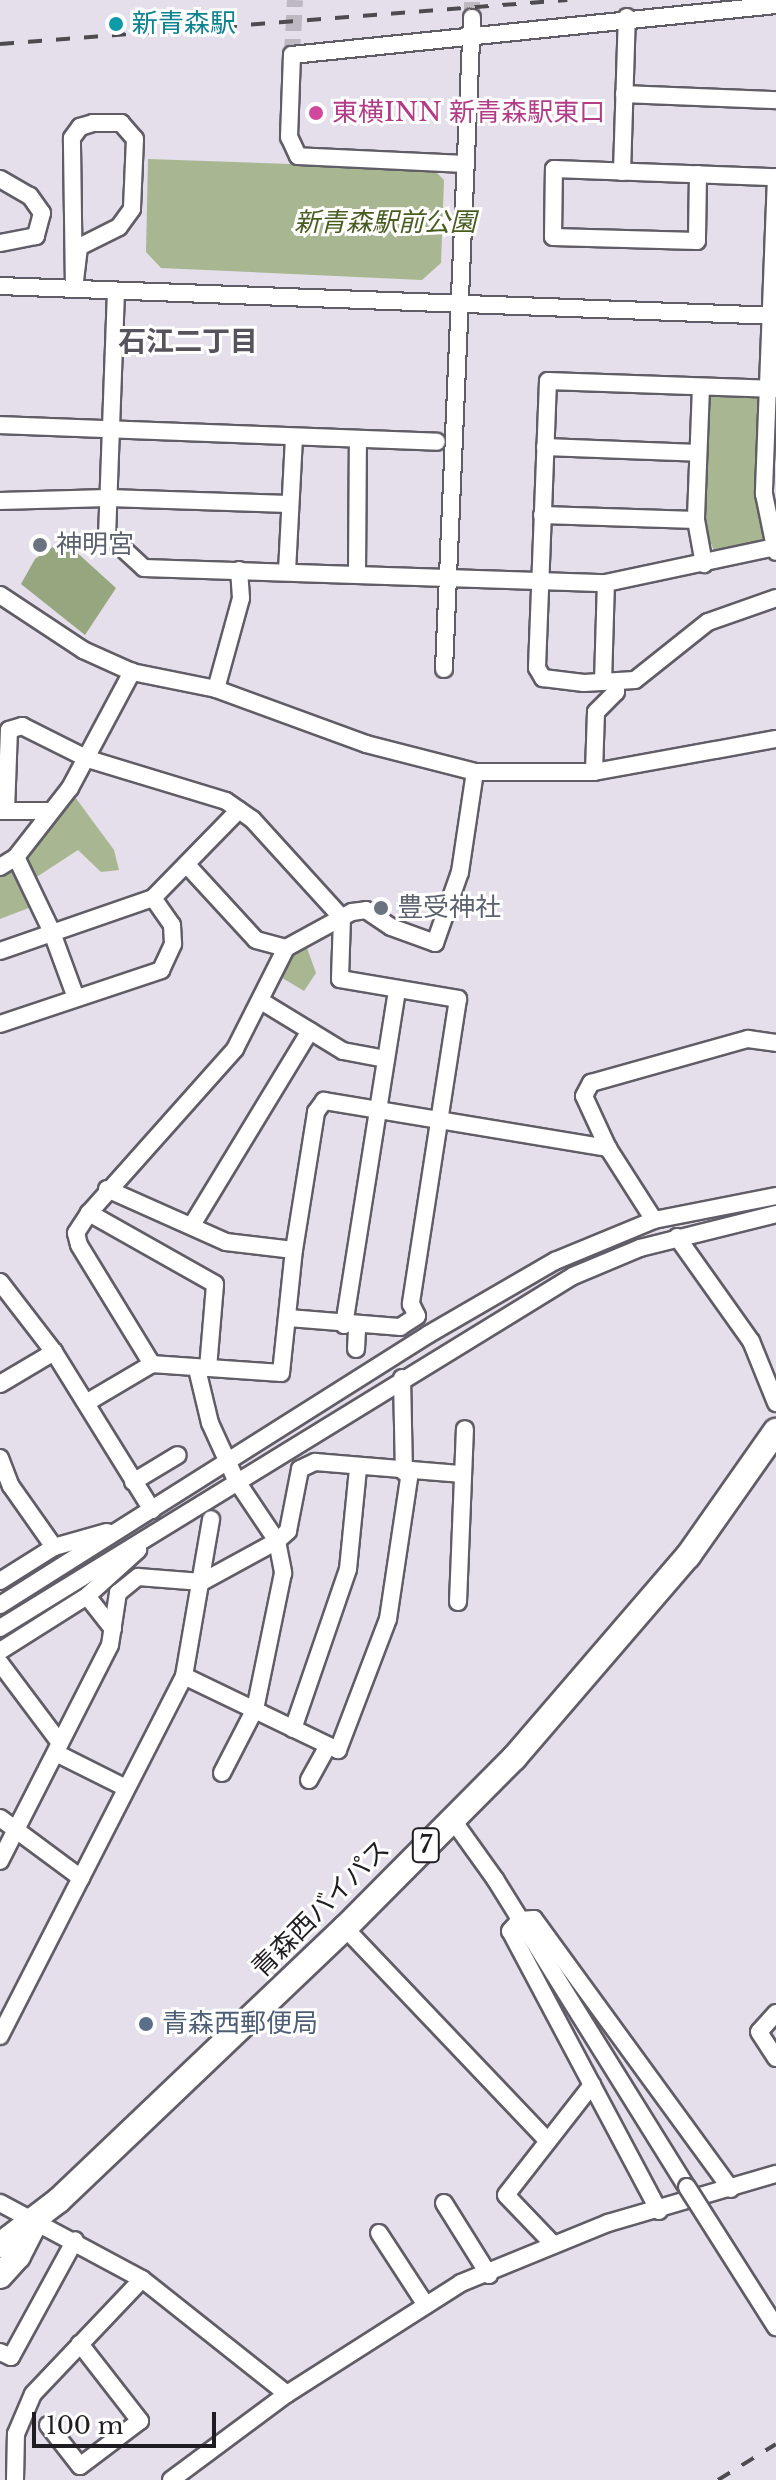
<!DOCTYPE html>
<html>
<head>
<meta charset="utf-8">
<style>
	body { margin:0 }
	#map { position:relative; width:776px; height:2480px; overflow:hidden; background:#e4dfea; font-family:"Libre Baskerville","Noto Sans JP",serif }
	div>[style] { position:absolute }
	[style*='--x'] { left:calc(var(--x)*1px); top:calc(var(--y)*1px); width:calc(var(--w)*1px); rotate:calc(var(--a)*1deg) }
	.green>* { inset:0; background:#a8b792 }
	.forest>* { inset:0; background:#96a67e }
	.minor-tunnel>* { height:16px; margin-top:-8px; transform-origin:0; background:repeating-linear-gradient(90deg,#bdb8c2 0 16px,transparent 0 24px) }
	.roads { filter:drop-shadow(2px 0 #615d66) drop-shadow(-2px 0 #615d66) drop-shadow(0 2px #615d66) drop-shadow(0 -2px #615d66) }
	.minor>* { height:16px; margin:-8px; padding:0 8px; transform-origin:8px; border-radius:8px; background:#fff }
	.highway>* { height:24px; margin:-12px; padding:0 12px; transform-origin:12px; border-radius:12px; background:#fff }
	.rail>* { height:4px; margin-top:-2px; transform-origin:0; background:repeating-linear-gradient(90deg,#4d4a50 0 14px,transparent 0 28px) }
	.bridges { filter:drop-shadow(2px 0 #615d66) drop-shadow(-2px 0 #615d66) drop-shadow(0 2px #615d66) drop-shadow(0 -2px #615d66) }
	.minor-bridge>* { height:16px; margin:-8px; padding:0 8px; transform-origin:8px; border-radius:8px; background:#fff }
	.dots>* { width:22px; height:22px; translate:-50% -50%; box-sizing:border-box; border:4px solid #fff; border-radius:50% }
	span { translate:-50% -50%; white-space:nowrap; text-align:center; line-height:1.15; -webkit-text-stroke:6px #fff; paint-order:stroke }
	.shield-label span { padding:2px 6px; background:#fff; border:2px solid; border-radius:6px; -webkit-text-stroke-width:0 }
	.shield-label { font-size:24px; color:#1f1d21; font-weight:700 }
	.culture-label { font-size:26px; color:#0d838f }
	.left { translate:0 -50%; text-align:left }
	.hotel-label { font-size:26px; color:#b23c85 }
	.park-label { font-size:26px; color:#495d22; font-style:italic }
	.worship-label { font-size:26px; color:#5b616d }
	.street-label { font-size:26px; color:#1f1d21 }
	.service-label { font-size:26px; color:#4e5e75 }
	.neighbourhood-label { font-size:28px; color:#57535d; font-weight:700 }
	.scale { position:absolute; left:32px; top:2412px; width:184px; height:36px; box-sizing:border-box; border:4px solid #1f1d21; border-top:0; padding-left:10px; font-size:24px; line-height:28px; white-space:nowrap; color:#1f1d21; -webkit-text-stroke:6px #fff; paint-order:stroke }
</style>
</head>
<body>
<div id="map">
	<div class="green">
		<div style="clip-path:polygon(148px 159px,433px 169px,444px 180px,441px 263px,422px 280px,161px 268px,146px 252px)"></div>
		<div style="clip-path:polygon(713px 393px,754px 394px,762px 403px,767px 538px,716px 555px,701px 521px,706px 400px)"></div>
		<div style="clip-path:polygon(75px 797px,114px 850px,119px 870px,101px 872px,78px 850px,32px 880px,21px 860px)"></div>
		<div style="clip-path:polygon(16px 867px,34px 906px,0 919px,0 874px)"></div>
		<div style="clip-path:polygon(307px 948px,316px 973px,304px 991px,279px 976px,290px 954px)"></div>
	</div>
	<div class="forest">
		<div style="clip-path:polygon(63px 540px,116px 588px,85px 635px,21px 584px,35px 559px)"></div>
	</div>
	<div class="minor-tunnel">
		<div style="--x:472;--y:18;--w:18;--a:-90"></div>
		<div style="--x:292;--y:55;--w:55;--a:-86.9"></div>
	</div>
	<div class="roads">
		<div class="minor">
			<div style="--x:624;--y:94;--w:152;--a:2.3"></div>
			<div style="--x:93;--y:123;--w:28;--a:0"></div>
			<div style="--x:121;--y:123;--w:21;--a:49"></div>
			<div style="--x:135;--y:139;--w:70;--a:92.5"></div>
			<div style="--x:132;--y:209;--w:22;--a:126"></div>
			<div style="--x:119;--y:227;--w:45;--a:153.4"></div>
			<div style="--x:79;--y:247;--w:42;--a:96.8"></div>
			<div style="--x:74;--y:289;--w:151;--a:-90.8"></div>
			<div style="--x:72;--y:138;--w:14;--a:-54"></div>
			<div style="--x:80;--y:127;--w:14;--a:-17"></div>
			<div style="--x:465;--y:164;--w:167;--a:-177.3"></div>
			<div style="--x:298;--y:156;--w:21;--a:-115"></div>
			<div style="--x:289;--y:137;--w:82;--a:-87.9"></div>
			<div style="--x:292;--y:55;--w:487;--a:-5.9"></div>
			<div style="--x:622;--y:172;--w:155;--a:-88.2"></div>
			<div style="--x:698;--y:174;--w:67;--a:90.9"></div>
			<div style="--x:697;--y:241;--w:144;--a:-178.4"></div>
			<div style="--x:553;--y:237;--w:68;--a:-89.2"></div>
			<div style="--x:554;--y:169;--w:222;--a:2.1"></div>
			<div style="--x:776;--y:177;--w:317;--a:92.2"></div>
			<div style="--x:764;--y:494;--w:59;--a:78.3"></div>
			<div style="--x:0;--y:179;--w:34;--a:30"></div>
			<div style="--x:30;--y:196;--w:21;--a:55"></div>
			<div style="--x:42;--y:213;--w:24;--a:105"></div>
			<div style="--x:36;--y:236;--w:37;--a:169"></div>
			<div style="--x:0;--y:286;--w:777;--a:2.21"></div>
			<div style="--x:116;--y:291;--w:243;--a:92.1"></div>
			<div style="--x:107;--y:534;--w:50;--a:42.6"></div>
			<div style="--x:144;--y:568;--w:462;--a:1.9"></div>
			<div style="--x:606;--y:583;--w:174;--a:-12"></div>
			<div style="--x:701;--y:387;--w:133;--a:92.2"></div>
			<div style="--x:696;--y:520;--w:45;--a:79.7"></div>
			<div style="--x:776;--y:389;--w:228;--a:-178"></div>
			<div style="--x:548;--y:381;--w:287;--a:92.2"></div>
			<div style="--x:537;--y:668;--w:12;--a:59"></div>
			<div style="--x:543;--y:678;--w:41;--a:7"></div>
			<div style="--x:584;--y:683;--w:51;--a:-3.4"></div>
			<div style="--x:635;--y:680;--w:93;--a:-38.5"></div>
			<div style="--x:708;--y:622;--w:72;--a:-19.4"></div>
			<div style="--x:0;--y:425;--w:437;--a:2.2"></div>
			<div style="--x:545;--y:447;--w:153;--a:2.2"></div>
			<div style="--x:0;--y:501;--w:108;--a:-1.6"></div>
			<div style="--x:108;--y:498;--w:181;--a:1.9"></div>
			<div style="--x:542;--y:515;--w:154;--a:1.9"></div>
			<div style="--x:287;--y:571;--w:134;--a:-87"></div>
			<div style="--x:357;--y:573;--w:133;--a:-89.6"></div>
			<div style="--x:0;--y:595;--w:100;--a:33.5"></div>
			<div style="--x:83;--y:650;--w:54;--a:24.2"></div>
			<div style="--x:132;--y:672;--w:86;--a:11.4"></div>
			<div style="--x:216;--y:689;--w:160;--a:20.1"></div>
			<div style="--x:366;--y:744;--w:113;--a:14.4"></div>
			<div style="--x:475;--y:772;--w:119;--a:0"></div>
			<div style="--x:594;--y:772;--w:185;--a:-10.3"></div>
			<div style="--x:444;--y:669;--w:652;--a:-87.54"></div>
			<div style="--x:603;--y:682;--w:99;--a:-88.3"></div>
			<div style="--x:216;--y:689;--w:94;--a:-74.6"></div>
			<div style="--x:241;--y:598;--w:28;--a:-94"></div>
			<div style="--x:594;--y:772;--w:60;--a:-88.1"></div>
			<div style="--x:596;--y:712;--w:28;--a:-45"></div>
			<div style="--x:616;--y:692;--w:9;--a:-90"></div>
			<div style="--x:0;--y:811;--w:51;--a:0"></div>
			<div style="--x:6;--y:811;--w:81;--a:-87.9"></div>
			<div style="--x:9;--y:730;--w:14;--a:-17"></div>
			<div style="--x:22;--y:726;--w:74;--a:26.6"></div>
			<div style="--x:88;--y:759;--w:144;--a:16.9"></div>
			<div style="--x:226;--y:801;--w:32;--a:35"></div>
			<div style="--x:252;--y:819;--w:134;--a:47.7"></div>
			<div style="--x:342;--y:918;--w:61;--a:91.9"></div>
			<div style="--x:340;--y:979;--w:120;--a:9.6"></div>
			<div style="--x:458;--y:999;--w:309;--a:98.8"></div>
			<div style="--x:411;--y:1304;--w:13;--a:63"></div>
			<div style="--x:417;--y:1316;--w:20;--a:147"></div>
			<div style="--x:400;--y:1327;--w:113;--a:-175.4"></div>
			<div style="--x:16;--y:857;--w:81;--a:64.4"></div>
			<div style="--x:51;--y:930;--w:72;--a:69.8"></div>
			<div style="--x:188;--y:866;--w:100;--a:47.4"></div>
			<div style="--x:256;--y:940;--w:31;--a:15"></div>
			<div style="--x:0;--y:867;--w:19;--a:-32"></div>
			<div style="--x:16;--y:857;--w:88;--a:-52"></div>
			<div style="--x:70;--y:788;--w:132;--a:-61.9"></div>
			<div style="--x:0;--y:951;--w:162;--a:-19.1"></div>
			<div style="--x:153;--y:898;--w:123;--a:-45.7"></div>
			<div style="--x:261;--y:1001;--w:96;--a:31.4"></div>
			<div style="--x:343;--y:1051;--w:44;--a:10.5"></div>
			<div style="--x:0;--y:1024;--w:170;--a:-18.5"></div>
			<div style="--x:161;--y:970;--w:29;--a:-65"></div>
			<div style="--x:173;--y:944;--w:19;--a:-93"></div>
			<div style="--x:172;--y:925;--w:33;--a:-125"></div>
			<div style="--x:608;--y:1148;--w:57;--a:-114.8"></div>
			<div style="--x:584;--y:1096;--w:15;--a:-62"></div>
			<div style="--x:591;--y:1083;--w:163;--a:-15.7"></div>
			<div style="--x:748;--y:1039;--w:28;--a:8"></div>
			<div style="--x:107;--y:1189;--w:130;--a:24"></div>
			<div style="--x:226;--y:1242;--w:68;--a:6.7"></div>
			<div style="--x:89;--y:1213;--w:24;--a:123"></div>
			<div style="--x:76;--y:1233;--w:12;--a:76"></div>
			<div style="--x:79;--y:1245;--w:140;--a:58.5"></div>
			<div style="--x:192;--y:1225;--w:227;--a:-58.7"></div>
			<div style="--x:677;--y:1237;--w:128;--a:54.6"></div>
			<div style="--x:751;--y:1341;--w:67;--a:68"></div>
			<div style="--x:0;--y:1282;--w:88;--a:52.4"></div>
			<div style="--x:54;--y:1352;--w:186;--a:58.2"></div>
			<div style="--x:344;--y:1325;--w:337;--a:-81"></div>
			<div style="--x:356;--y:1349;--w:22;--a:-87"></div>
			<div style="--x:208;--y:1368;--w:84;--a:-85.2"></div>
			<div style="--x:215;--y:1284;--w:145;--a:-150.6"></div>
			<div style="--x:89;--y:1213;--w:220;--a:-48.3"></div>
			<div style="--x:235;--y:1049;--w:113;--a:-63.2"></div>
			<div style="--x:286;--y:948;--w:75;--a:-28.6"></div>
			<div style="--x:352;--y:912;--w:14;--a:-8"></div>
			<div style="--x:366;--y:910;--w:30;--a:34"></div>
			<div style="--x:391;--y:927;--w:47;--a:20"></div>
			<div style="--x:435;--y:943;--w:75;--a:-70.6"></div>
			<div style="--x:460;--y:872;--w:101;--a:-81.5"></div>
			<div style="--x:197;--y:1369;--w:56;--a:76.5"></div>
			<div style="--x:210;--y:1423;--w:63;--a:65.5"></div>
			<div style="--x:236;--y:1480;--w:73;--a:56.1"></div>
			<div style="--x:277;--y:1541;--w:33;--a:79"></div>
			<div style="--x:283;--y:1573;--w:139;--a:101.6"></div>
			<div style="--x:255;--y:1709;--w:72;--a:117.3"></div>
			<div style="--x:402;--y:1378;--w:94;--a:88.8"></div>
			<div style="--x:0;--y:1384;--w:63;--a:-30.7"></div>
			<div style="--x:86;--y:1403;--w:77;--a:-30.6"></div>
			<div style="--x:152;--y:1364;--w:129;--a:4"></div>
			<div style="--x:281;--y:1373;--w:124;--a:-84"></div>
			<div style="--x:294;--y:1250;--w:140;--a:-80.9"></div>
			<div style="--x:316;--y:1112;--w:14;--a:-54"></div>
			<div style="--x:324;--y:1101;--w:288;--a:9.4"></div>
			<div style="--x:608;--y:1148;--w:85;--a:57.4"></div>
			<div style="--x:0;--y:1458;--w:30;--a:69"></div>
			<div style="--x:11;--y:1486;--w:75;--a:54.8"></div>
			<div style="--x:133;--y:1482;--w:52;--a:-31"></div>
			<div style="--x:0;--y:1581;--w:64;--a:-32.2"></div>
			<div style="--x:54;--y:1547;--w:55;--a:-15.8"></div>
			<div style="--x:87;--y:1596;--w:42;--a:51.8"></div>
			<div style="--x:458;--y:1602;--w:173;--a:-87.7"></div>
			<div style="--x:0;--y:1605;--w:507;--a:-32.28"></div>
			<div style="--x:429;--y:1334;--w:146;--a:-30.1"></div>
			<div style="--x:555;--y:1261;--w:107;--a:-22.5"></div>
			<div style="--x:654;--y:1220;--w:124;--a:-11.1"></div>
			<div style="--x:0;--y:1628;--w:672;--a:-31.56"></div>
			<div style="--x:573;--y:1276;--w:73;--a:-22.7"></div>
			<div style="--x:640;--y:1248;--w:140;--a:-14"></div>
			<div style="--x:0;--y:1651;--w:103;--a:-32.3"></div>
			<div style="--x:87;--y:1596;--w:69;--a:-42"></div>
			<div style="--x:0;--y:1663;--w:100;--a:53.1"></div>
			<div style="--x:184;--y:1676;--w:171;--a:25.7"></div>
			<div style="--x:338;--y:1750;--w:140;--a:-69.1"></div>
			<div style="--x:388;--y:1619;--w:149;--a:-81.5"></div>
			<div style="--x:293;--y:1729;--w:169;--a:-71"></div>
			<div style="--x:348;--y:1569;--w:101;--a:-84.3"></div>
			<div style="--x:56;--y:1753;--w:78;--a:26.6"></div>
			<div style="--x:309;--y:1780;--w:39;--a:-61"></div>
			<div style="--x:0;--y:1818;--w:101;--a:36.5"></div>
			<div style="--x:452;--y:1819;--w:74;--a:54.4"></div>
			<div style="--x:495;--y:1879;--w:363;--a:58.1"></div>
			<div style="--x:0;--y:1861;--w:242;--a:-63"></div>
			<div style="--x:110;--y:1645;--w:53;--a:-81.3"></div>
			<div style="--x:118;--y:1593;--w:26;--a:-39"></div>
			<div style="--x:138;--y:1577;--w:64;--a:4.5"></div>
			<div style="--x:202;--y:1582;--w:85;--a:-28.7"></div>
			<div style="--x:277;--y:1541;--w:15;--a:-42"></div>
			<div style="--x:288;--y:1531;--w:63;--a:-79"></div>
			<div style="--x:300;--y:1469;--w:17;--a:-25"></div>
			<div style="--x:315;--y:1462;--w:145;--a:4.7"></div>
			<div style="--x:345;--y:1928;--w:294;--a:46.4"></div>
			<div style="--x:776;--y:2013;--w:25;--a:132"></div>
			<div style="--x:759;--y:2032;--w:31;--a:57"></div>
			<div style="--x:0;--y:2036;--w:404;--a:-62.9"></div>
			<div style="--x:184;--y:1676;--w:159;--a:-80.2"></div>
			<div style="--x:0;--y:2203;--w:161;--a:28.2"></div>
			<div style="--x:142;--y:2279;--w:185;--a:38.4"></div>
			<div style="--x:444;--y:2203;--w:85;--a:58"></div>
			<div style="--x:659;--y:2211;--w:317;--a:-118"></div>
			<div style="--x:510;--y:1931;--w:15;--a:-48"></div>
			<div style="--x:520;--y:1920;--w:14;--a:-4"></div>
			<div style="--x:534;--y:1919;--w:334;--a:53.9"></div>
			<div style="--x:379;--y:2233;--w:86;--a:56.9"></div>
			<div style="--x:552;--y:2243;--w:66;--a:-133.8"></div>
			<div style="--x:506;--y:2195;--w:140;--a:-52"></div>
			<div style="--x:0;--y:2352;--w:12;--a:24"></div>
			<div style="--x:11;--y:2357;--w:133;--a:-61.3"></div>
			<div style="--x:48;--y:2425;--w:52;--a:52"></div>
			<div style="--x:80;--y:2466;--w:75;--a:-36.9"></div>
			<div style="--x:140;--y:2421;--w:98;--a:-127.9"></div>
			<div style="--x:15;--y:2480;--w:46;--a:-88.8"></div>
			<div style="--x:16;--y:2434;--w:43;--a:-67"></div>
			<div style="--x:33;--y:2394;--w:158;--a:-46.5"></div>
			<div style="--x:171;--y:2480;--w:144;--a:-36.6"></div>
			<div style="--x:287;--y:2394;--w:206;--a:-32.5"></div>
			<div style="--x:461;--y:2283;--w:159;--a:-22.2"></div>
			<div style="--x:608;--y:2223;--w:175;--a:-16.3"></div>
		</div>
		<div class="highway">
			<div style="--x:0;--y:2245;--w:74;--a:-37.3"></div>
			<div style="--x:59;--y:2200;--w:395;--a:-43.6"></div>
			<div style="--x:345;--y:1928;--w:240;--a:-45.2"></div>
			<div style="--x:514;--y:1758;--w:267;--a:-49.3"></div>
			<div style="--x:688;--y:1556;--w:153;--a:-54.9"></div>
			<div style="--x:0;--y:2276;--w:27;--a:-48"></div>
			<div style="--x:18;--y:2256;--w:38;--a:-63"></div>
		</div>
	</div>
	<div class="rail">
		<div style="--x:0;--y:44;--w:569;--a:-4.44"></div>
		<div style="--x:718;--y:2480;--w:68;--a:-31.8"></div>
	</div>
	<div class="bridges">
		<div class="minor-bridge">
			<div style="--x:687;--y:2187;--w:166;--a:57.6"></div>
		</div>
	</div>
	<div class="dots">
		<div style="left:116px;top:24px;background:#0f9aa8"></div>
		<div style="left:316px;top:113px;background:#d1479c"></div>
		<div style="left:40px;top:545px;background:#6b7280"></div>
		<div style="left:381px;top:908px;background:#6b7280"></div>
		<div style="left:146px;top:2024px;background:#5c6f8a"></div>
	</div>
	<div class="shield-label">
		<span style="left:426px;top:1845px">7</span>
	</div>
	<div class="culture-label">
		<span class="left" style="left:132px;top:24px">新青森駅</span>
	</div>
	<div class="hotel-label">
		<span class="left" style="left:332px;top:113px">東横INN 新青森駅東口</span>
	</div>
	<div class="park-label">
		<span style="left:385px;top:223px">新青森駅前公園</span>
	</div>
	<div class="worship-label">
		<span class="left" style="left:56px;top:545px">神明宮</span>
		<span class="left" style="left:397px;top:908px">豊受神社</span>
	</div>
	<div class="street-label">
		<span style="left:321px;top:1909px;rotate:-45deg">青森西バイパス</span>
	</div>
	<div class="service-label">
		<span class="left" style="left:162px;top:2024px">青森西郵便局</span>
	</div>
	<div class="neighbourhood-label">
		<span style="left:188px;top:342px">石江二丁目</span>
	</div>
	<div class="scale">100 m</div>
</div>
</body>
</html>
